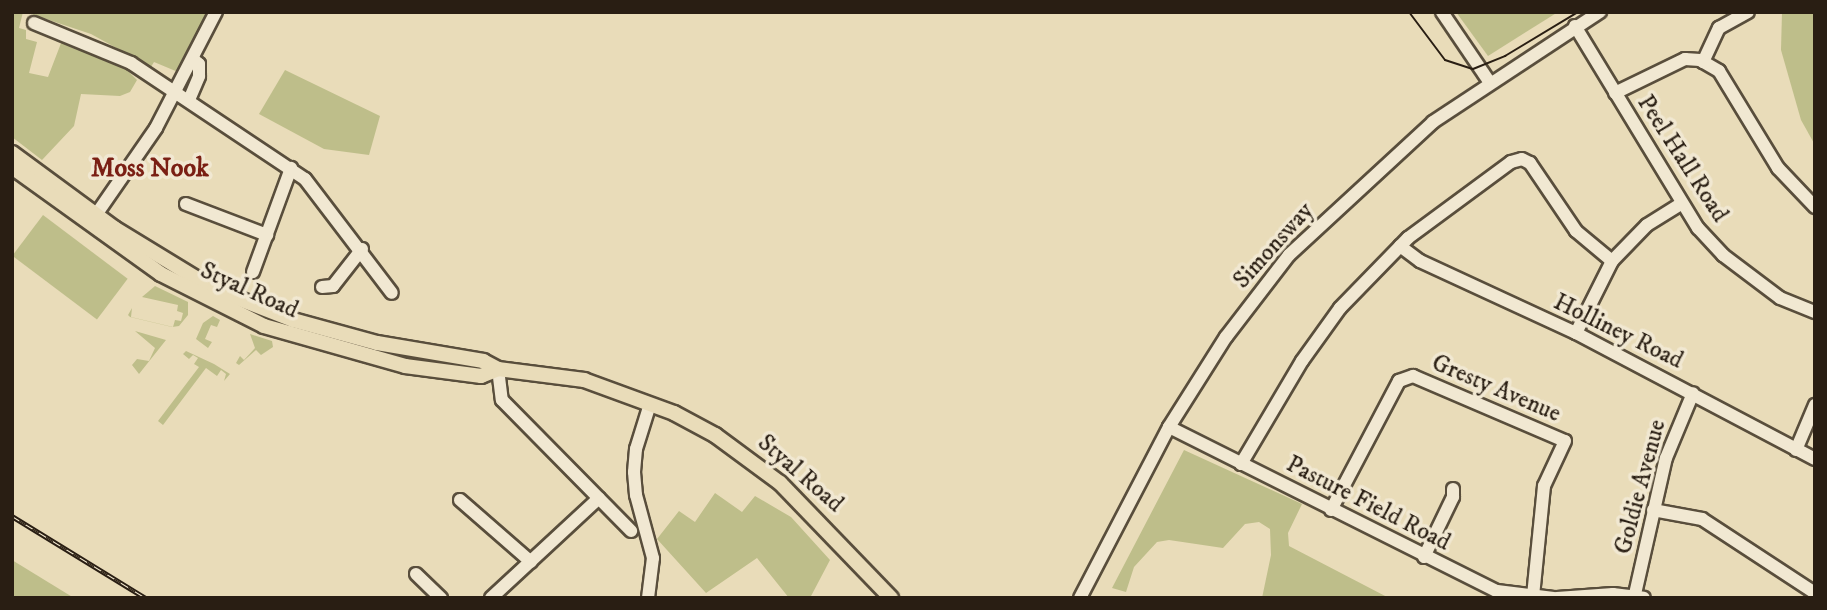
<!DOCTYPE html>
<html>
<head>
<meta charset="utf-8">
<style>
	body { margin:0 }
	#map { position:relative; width:1827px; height:610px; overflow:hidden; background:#e9dcb9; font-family:"IM FELL DW Pica",serif }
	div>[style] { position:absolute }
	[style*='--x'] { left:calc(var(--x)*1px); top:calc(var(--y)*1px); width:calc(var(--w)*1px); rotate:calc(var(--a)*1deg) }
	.green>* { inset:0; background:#bebe8a; transform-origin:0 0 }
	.roads { filter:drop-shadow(2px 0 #594e3c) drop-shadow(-2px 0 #594e3c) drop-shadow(0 2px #594e3c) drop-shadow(0 -2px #594e3c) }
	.minor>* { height:12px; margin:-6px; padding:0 6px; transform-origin:6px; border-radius:6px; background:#f1e8d2 }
	.major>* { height:14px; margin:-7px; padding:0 7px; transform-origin:7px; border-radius:7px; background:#e9dcb9 }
	.tram>* { height:2px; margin:-1px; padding:0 1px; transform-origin:1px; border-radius:1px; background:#291e13 }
	.rail>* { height:5px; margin-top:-2.5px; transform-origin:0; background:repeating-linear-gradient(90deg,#f1e8d2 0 8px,#291e13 0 16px); box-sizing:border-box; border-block:2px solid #291e13 }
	span { translate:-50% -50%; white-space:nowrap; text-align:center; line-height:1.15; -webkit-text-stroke:7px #f1e8d2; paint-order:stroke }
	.street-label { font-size:24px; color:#291e13 }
	.neighbourhood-label { font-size:26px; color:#7a1f14; font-weight:700 }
	.frame { position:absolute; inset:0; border:14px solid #291e13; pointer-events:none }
</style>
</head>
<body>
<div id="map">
	<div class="green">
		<div style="clip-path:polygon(12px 12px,23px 12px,19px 28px,26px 30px,26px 39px,37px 42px,29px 73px,48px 77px,63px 38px,124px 67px,137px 80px,130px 92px,120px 96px,81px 94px,74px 126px,42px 160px,12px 137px)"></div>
		<div style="clip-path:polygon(25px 12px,209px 12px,178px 72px,154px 62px,151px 67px,91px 34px)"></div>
		<div style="clip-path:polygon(1456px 12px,1558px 12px,1488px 56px)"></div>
		<div style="clip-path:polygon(1782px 12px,1815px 12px,1815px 145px,1801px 120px,1781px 50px)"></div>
		<div style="clip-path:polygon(285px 70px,380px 116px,369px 155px,324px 149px,259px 114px)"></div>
		<div style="left:43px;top:215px;width:106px;height:51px;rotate:37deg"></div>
		<div style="clip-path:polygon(155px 286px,188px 302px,188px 315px,179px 326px,172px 327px,130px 317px,128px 315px,132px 308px,131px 317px,173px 327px,175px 320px,181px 321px,183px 313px,177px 311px,178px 305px,142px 297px)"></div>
		<div style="clip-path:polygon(213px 316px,220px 320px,217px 327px,211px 325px,205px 339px,212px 342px,208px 348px,196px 339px,203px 323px)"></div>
		<div style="clip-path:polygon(135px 331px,166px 340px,139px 374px,132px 365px,137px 359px,149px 361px,155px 348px)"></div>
		<div style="clip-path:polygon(250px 334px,272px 341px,273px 347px,261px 355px,256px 350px,239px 365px,236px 363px,240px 356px,244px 360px,255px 348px)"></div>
		<div style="clip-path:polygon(186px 351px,214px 364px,230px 374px,224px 381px,226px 374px,221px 370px,217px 376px,206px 368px,163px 425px,158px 421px,199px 367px,194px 364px,198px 358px,193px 355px,189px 359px,183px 354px)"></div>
		<div style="clip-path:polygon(1184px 450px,1302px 504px,1288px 533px,1289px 546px,1389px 598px,1262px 598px,1271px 555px,1270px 529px,1259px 522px,1245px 524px,1223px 548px,1169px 540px,1157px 542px,1134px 567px,1126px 592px,1112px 588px)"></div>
		<div style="clip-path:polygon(715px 493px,742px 512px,755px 496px,791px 517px,830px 560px,810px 598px,789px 598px,757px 558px,706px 593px,657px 539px,679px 511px,695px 522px)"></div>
		<div style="clip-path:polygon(12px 560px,74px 598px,12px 598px)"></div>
	</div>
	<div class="roads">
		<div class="minor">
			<div style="--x:1442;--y:12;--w:86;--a:55.9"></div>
			<div style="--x:34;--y:23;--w:105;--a:22.4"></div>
			<div style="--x:131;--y:63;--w:209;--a:33.7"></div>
			<div style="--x:305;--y:179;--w:143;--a:52.7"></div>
			<div style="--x:1575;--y:26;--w:237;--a:58.7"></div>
			<div style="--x:1698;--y:228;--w:37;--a:47"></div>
			<div style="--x:1723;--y:255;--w:71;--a:37"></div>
			<div style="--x:1780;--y:298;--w:38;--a:22"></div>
			<div style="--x:1703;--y:62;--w:38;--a:-65"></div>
			<div style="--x:1719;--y:28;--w:33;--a:-29"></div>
			<div style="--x:1615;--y:93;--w:78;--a:-25.9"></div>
			<div style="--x:1685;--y:59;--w:15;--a:4"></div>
			<div style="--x:1700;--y:60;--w:22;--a:30"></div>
			<div style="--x:1719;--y:71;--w:114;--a:58.7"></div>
			<div style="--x:1778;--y:168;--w:54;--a:46.5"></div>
			<div style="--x:189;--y:100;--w:26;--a:-67"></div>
			<div style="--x:199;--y:76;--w:12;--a:-90"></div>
			<div style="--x:199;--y:64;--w:8;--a:-140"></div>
			<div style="--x:186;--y:204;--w:87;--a:20.9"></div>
			<div style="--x:91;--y:222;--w:114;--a:-55.3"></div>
			<div style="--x:156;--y:128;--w:131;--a:-62.7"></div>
			<div style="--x:1400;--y:246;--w:25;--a:37"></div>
			<div style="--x:1420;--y:261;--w:172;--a:24.8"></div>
			<div style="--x:1576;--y:333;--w:270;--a:27.8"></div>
			<div style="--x:253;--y:272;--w:111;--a:-69.9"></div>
			<div style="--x:322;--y:287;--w:11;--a:-5"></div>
			<div style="--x:333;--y:286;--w:47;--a:-51.9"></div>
			<div style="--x:1576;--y:333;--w:80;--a:-63.4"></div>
			<div style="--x:1612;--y:261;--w:50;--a:-45.8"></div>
			<div style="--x:1647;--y:225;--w:40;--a:-32"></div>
			<div style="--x:498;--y:369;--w:31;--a:83"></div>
			<div style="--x:502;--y:400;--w:184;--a:45.4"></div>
			<div style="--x:1169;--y:427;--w:367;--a:26.6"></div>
			<div style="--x:1497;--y:591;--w:57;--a:7"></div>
			<div style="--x:1796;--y:450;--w:49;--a:-67.1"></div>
			<div style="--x:1241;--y:464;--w:120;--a:-59.4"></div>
			<div style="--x:1302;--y:361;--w:65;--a:-54.4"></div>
			<div style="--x:1340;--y:308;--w:98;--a:-45.8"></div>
			<div style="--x:1408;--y:238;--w:128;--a:-36.4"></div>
			<div style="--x:1511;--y:162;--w:11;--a:-15"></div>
			<div style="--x:1522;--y:159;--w:9;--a:27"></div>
			<div style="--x:1530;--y:163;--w:82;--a:55.9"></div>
			<div style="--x:1576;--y:231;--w:47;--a:39.8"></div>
			<div style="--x:460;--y:500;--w:94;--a:41.1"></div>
			<div style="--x:1331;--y:510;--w:146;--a:-62.2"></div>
			<div style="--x:1399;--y:381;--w:15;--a:-20"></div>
			<div style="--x:1413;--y:376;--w:165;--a:23.2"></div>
			<div style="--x:1565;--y:441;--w:50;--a:115"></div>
			<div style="--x:1544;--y:486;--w:111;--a:95.7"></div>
			<div style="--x:1653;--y:510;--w:50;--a:10.4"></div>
			<div style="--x:1702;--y:519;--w:135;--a:33.2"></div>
			<div style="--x:1424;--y:557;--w:67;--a:-64.2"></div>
			<div style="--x:1453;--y:497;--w:8;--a:-90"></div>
			<div style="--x:416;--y:574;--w:35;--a:44"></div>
			<div style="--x:1635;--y:594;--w:139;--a:-77.2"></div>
			<div style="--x:1666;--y:458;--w:70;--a:-67.4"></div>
			<div style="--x:491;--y:598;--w:147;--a:-42.8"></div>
			<div style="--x:648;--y:598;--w:40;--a:-82.9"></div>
			<div style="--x:653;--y:558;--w:65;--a:-105.1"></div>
			<div style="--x:636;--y:495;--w:23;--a:-95"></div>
			<div style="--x:634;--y:472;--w:23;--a:-85"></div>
			<div style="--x:636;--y:449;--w:47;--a:-72.7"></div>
			<div style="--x:1080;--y:598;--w:193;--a:-62.5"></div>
			<div style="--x:1169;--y:427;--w:107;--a:-57.7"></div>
			<div style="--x:1226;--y:337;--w:103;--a:-52.5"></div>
			<div style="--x:1289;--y:255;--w:196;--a:-42.7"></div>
			<div style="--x:1433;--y:122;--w:200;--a:-33.4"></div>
			<div style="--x:1557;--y:598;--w:56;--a:-4.1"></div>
			<div style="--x:1613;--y:594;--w:31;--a:7"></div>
		</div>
		<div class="major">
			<div style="--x:12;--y:153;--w:127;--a:36.3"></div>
			<div style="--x:114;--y:228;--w:117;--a:31.4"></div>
			<div style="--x:214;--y:289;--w:85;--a:21.4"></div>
			<div style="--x:293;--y:320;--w:87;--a:15.3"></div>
			<div style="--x:377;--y:343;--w:108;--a:9.6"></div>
			<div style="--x:483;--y:361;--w:17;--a:28"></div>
			<div style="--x:498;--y:369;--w:87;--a:7.3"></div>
			<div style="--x:584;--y:380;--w:96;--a:20.1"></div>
			<div style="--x:674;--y:413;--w:47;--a:28.2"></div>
			<div style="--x:715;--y:435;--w:81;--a:36.4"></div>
			<div style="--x:780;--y:483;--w:160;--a:46"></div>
			<div style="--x:12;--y:167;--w:183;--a:35.7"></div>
			<div style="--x:161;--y:274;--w:115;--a:26.8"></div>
			<div style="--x:264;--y:326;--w:147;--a:15.8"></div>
			<div style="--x:405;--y:366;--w:77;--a:7.5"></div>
			<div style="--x:481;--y:376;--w:18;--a:-22"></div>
		</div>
	</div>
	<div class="tram">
		<div style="--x:1409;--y:12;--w:60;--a:53.1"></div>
		<div style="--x:1445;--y:60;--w:29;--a:18"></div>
		<div style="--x:1473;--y:69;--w:35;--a:-22"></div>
		<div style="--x:1505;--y:56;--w:85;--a:-31.1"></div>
	</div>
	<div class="rail">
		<div style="--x:12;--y:516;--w:157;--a:31.5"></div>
	</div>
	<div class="street-label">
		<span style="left:1682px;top:159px;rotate:57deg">Peel Hall Road</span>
		<span style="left:1274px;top:246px;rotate:-48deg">Simonsway</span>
		<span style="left:249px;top:291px;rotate:24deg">Styal Road</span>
		<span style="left:1618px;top:332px;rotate:26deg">Holliney Road</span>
		<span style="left:1496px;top:389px;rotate:23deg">Gresty Avenue</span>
		<span style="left:800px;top:474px;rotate:41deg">Styal Road</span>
		<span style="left:1641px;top:487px;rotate:-75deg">Goldie Avenue</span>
		<span style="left:1368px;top:504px;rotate:27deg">Pasture Field Road</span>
	</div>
	<div class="neighbourhood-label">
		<span style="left:150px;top:169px">Moss Nook</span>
	</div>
	<div class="frame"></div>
</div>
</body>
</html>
